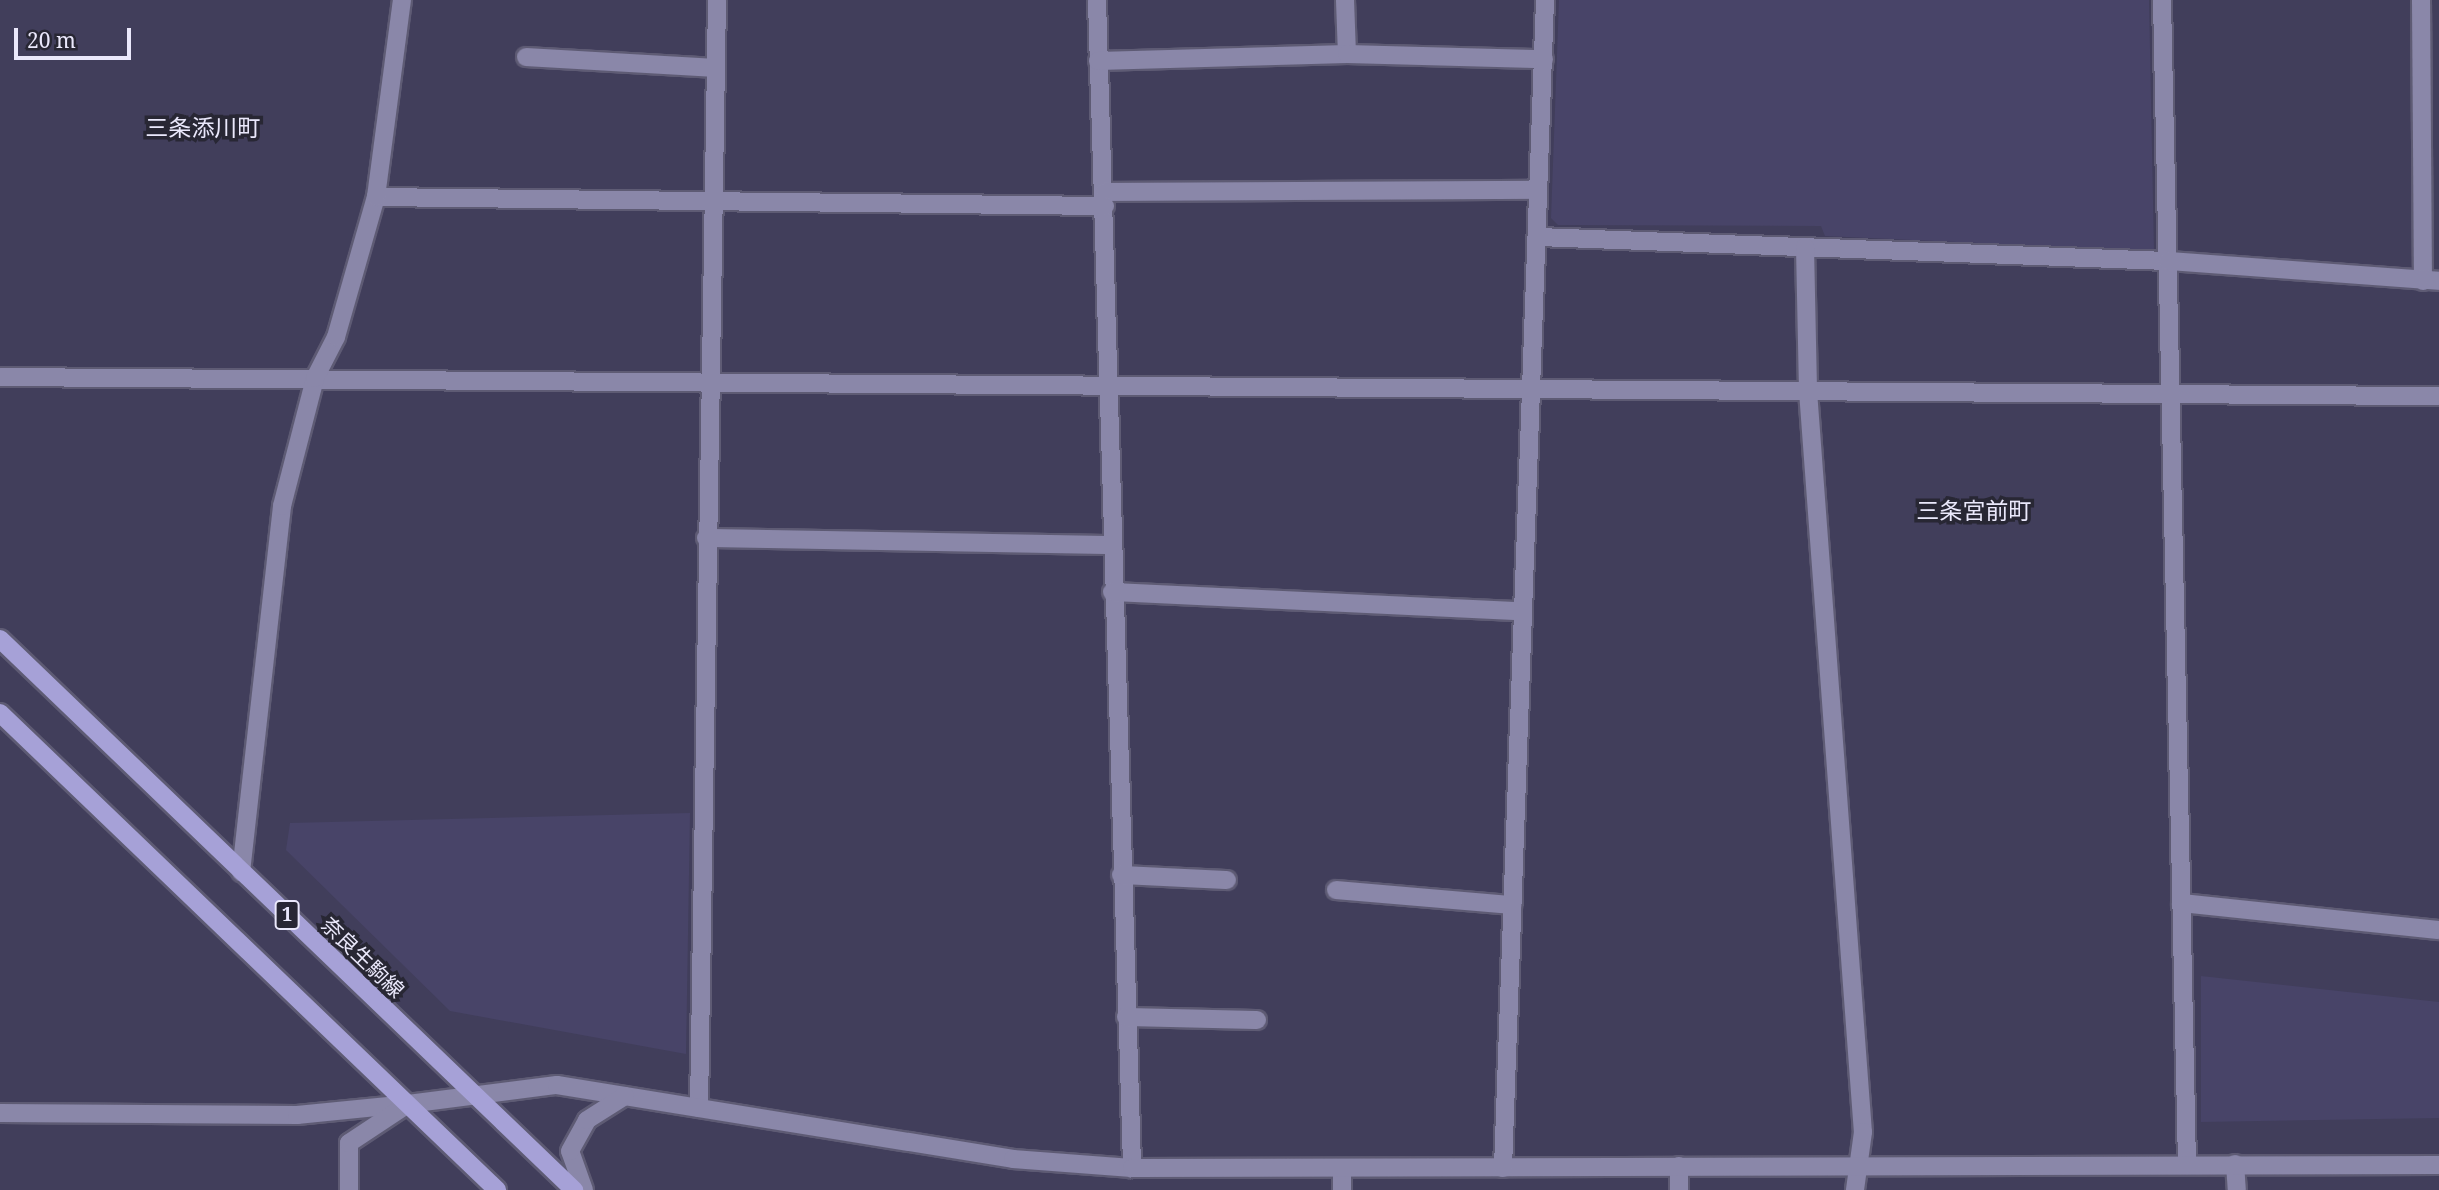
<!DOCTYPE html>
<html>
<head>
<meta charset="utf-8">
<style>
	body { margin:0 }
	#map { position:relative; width:2439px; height:1190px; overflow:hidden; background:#413e5b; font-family:"Noto Serif","Noto Sans JP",serif }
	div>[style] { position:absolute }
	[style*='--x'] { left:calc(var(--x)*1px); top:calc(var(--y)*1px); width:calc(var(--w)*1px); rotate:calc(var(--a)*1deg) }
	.built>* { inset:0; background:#484468 }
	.roads { filter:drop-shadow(2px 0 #5e5b74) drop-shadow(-2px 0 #5e5b74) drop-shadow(0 2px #5e5b74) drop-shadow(0 -2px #5e5b74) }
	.lane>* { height:18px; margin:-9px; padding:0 9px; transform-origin:9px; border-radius:9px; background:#8a87a9 }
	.street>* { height:18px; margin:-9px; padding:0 9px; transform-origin:9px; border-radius:9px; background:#8a87a9 }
	.secondary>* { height:18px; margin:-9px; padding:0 9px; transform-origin:9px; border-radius:9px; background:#8a87a9 }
	.primary>* { height:18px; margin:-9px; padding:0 9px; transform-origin:9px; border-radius:9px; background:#a6a1d7 }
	span { translate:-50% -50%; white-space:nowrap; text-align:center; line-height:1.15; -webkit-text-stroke:7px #282734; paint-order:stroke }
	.shield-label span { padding:2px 5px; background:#282734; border:2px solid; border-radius:5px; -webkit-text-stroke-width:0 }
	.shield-label { font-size:19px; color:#eae8fb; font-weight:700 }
	.street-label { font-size:21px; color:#eae8fb }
	.neighbourhood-label { font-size:23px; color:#eae8fb }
	.scale { position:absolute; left:14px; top:28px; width:117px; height:32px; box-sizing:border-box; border:4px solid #eae8fb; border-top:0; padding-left:9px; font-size:21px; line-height:24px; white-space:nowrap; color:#eae8fb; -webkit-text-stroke:5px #282734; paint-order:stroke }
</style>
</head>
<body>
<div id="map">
	<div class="built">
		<div style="clip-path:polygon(1559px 0,2149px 0,2154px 251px,1825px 236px,1821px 226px,1558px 225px,1551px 218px)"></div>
		<div style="clip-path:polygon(690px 813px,686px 1054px,450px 1011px,286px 850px,290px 823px)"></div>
		<div style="clip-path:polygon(2201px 976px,2439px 1002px,2439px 1118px,2201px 1122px)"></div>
	</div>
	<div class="roads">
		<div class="lane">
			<div style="--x:706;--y:538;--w:405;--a:1"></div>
			<div style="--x:2181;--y:903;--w:259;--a:6"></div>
			<div style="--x:1342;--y:1190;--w:22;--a:-90"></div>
			<div style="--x:1679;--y:1190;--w:24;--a:-90"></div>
		</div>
		<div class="street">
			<div style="--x:1097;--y:0;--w:1169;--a:88.28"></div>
			<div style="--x:1345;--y:0;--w:54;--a:87.9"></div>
			<div style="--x:2162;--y:0;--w:1163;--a:88.77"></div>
			<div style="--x:2421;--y:0;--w:281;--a:89.6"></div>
			<div style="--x:526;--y:57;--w:190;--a:3.3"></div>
			<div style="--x:1098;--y:61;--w:249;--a:-1.6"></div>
			<div style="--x:1347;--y:54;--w:197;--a:1.5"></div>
			<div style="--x:1105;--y:192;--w:433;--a:-0.3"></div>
			<div style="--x:376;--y:197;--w:729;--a:0.71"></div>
			<div style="--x:1539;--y:237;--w:629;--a:2.19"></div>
			<div style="--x:2168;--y:261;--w:272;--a:4.2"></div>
			<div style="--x:1805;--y:247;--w:144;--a:88.8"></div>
			<div style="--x:1808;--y:391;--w:743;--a:85.76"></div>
			<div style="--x:1863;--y:1132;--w:59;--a:97.9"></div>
			<div style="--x:0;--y:377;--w:2439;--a:0.45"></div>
			<div style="--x:1112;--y:592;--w:410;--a:2.7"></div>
			<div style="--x:241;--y:872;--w:368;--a:-83.6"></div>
			<div style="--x:282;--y:506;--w:132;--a:-75.5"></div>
			<div style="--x:315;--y:378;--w:46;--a:-62.9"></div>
			<div style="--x:336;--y:337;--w:146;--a:-74.1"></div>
			<div style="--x:376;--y:197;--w:199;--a:-82.5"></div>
			<div style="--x:1121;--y:875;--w:106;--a:2.7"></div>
			<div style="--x:1336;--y:890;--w:177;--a:4.9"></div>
			<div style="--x:1126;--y:1017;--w:131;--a:1.3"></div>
			<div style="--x:699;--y:1108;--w:1108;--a:-89.07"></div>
			<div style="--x:0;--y:1113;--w:297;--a:0.4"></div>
			<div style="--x:297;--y:1115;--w:112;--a:-5.7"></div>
			<div style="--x:2235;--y:1164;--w:26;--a:86"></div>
			<div style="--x:349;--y:1190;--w:47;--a:-90"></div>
			<div style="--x:349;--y:1143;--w:67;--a:-33.5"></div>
		</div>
		<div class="secondary">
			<div style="--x:408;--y:1104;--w:150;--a:-7.3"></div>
			<div style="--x:557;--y:1085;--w:462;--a:9.2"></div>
			<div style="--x:1013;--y:1159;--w:119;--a:4.3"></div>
			<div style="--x:1132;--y:1168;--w:1307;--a:-0.13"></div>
			<div style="--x:1503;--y:1168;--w:1169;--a:-87.94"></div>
			<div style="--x:584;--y:1190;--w:41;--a:-109.7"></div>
			<div style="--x:570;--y:1151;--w:35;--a:-61"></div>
			<div style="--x:587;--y:1120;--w:45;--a:-32.3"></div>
		</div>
		<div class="primary">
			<div style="--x:0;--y:639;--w:796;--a:43.83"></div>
			<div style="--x:0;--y:713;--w:689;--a:43.82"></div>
		</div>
	</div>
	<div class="shield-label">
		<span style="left:287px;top:915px">1</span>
	</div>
	<div class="street-label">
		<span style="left:363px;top:957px;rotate:44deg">奈良生駒線</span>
	</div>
	<div class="neighbourhood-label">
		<span style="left:203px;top:127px">三条添川町</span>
		<span style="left:1974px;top:510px">三条宮前町</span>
	</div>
	<div class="scale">20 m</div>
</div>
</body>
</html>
